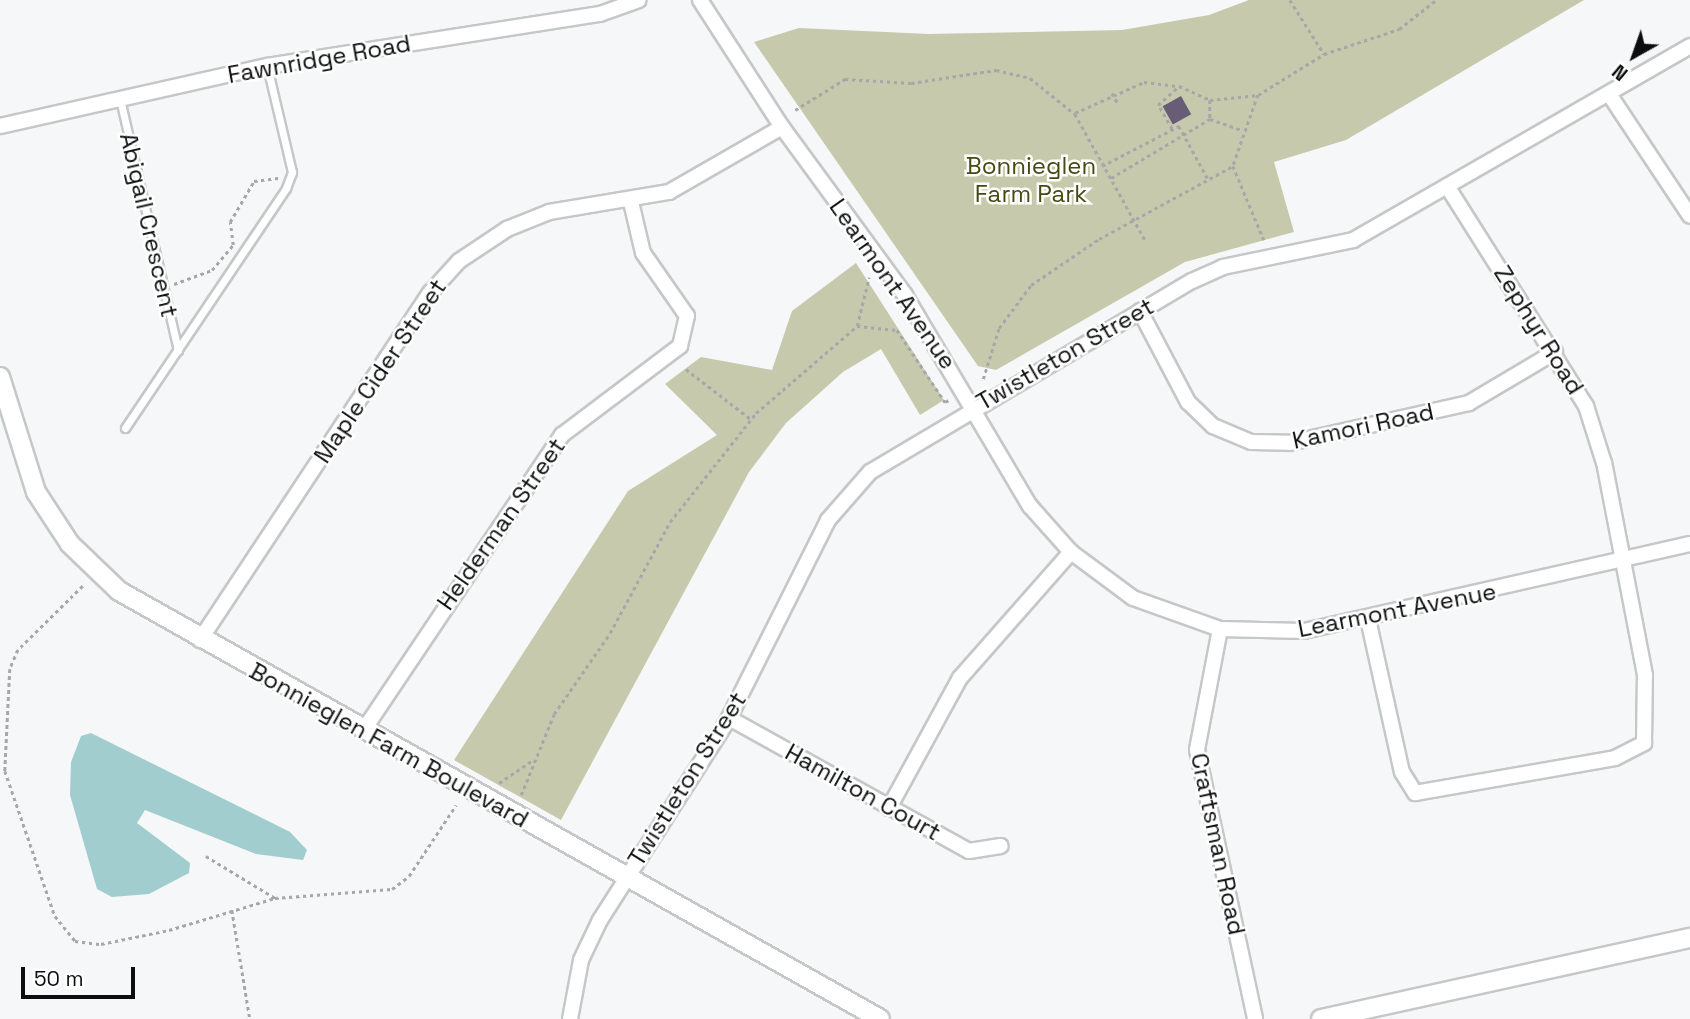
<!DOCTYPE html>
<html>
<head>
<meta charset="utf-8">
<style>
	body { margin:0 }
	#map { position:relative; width:1690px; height:1019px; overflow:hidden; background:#f5f7f8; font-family:"Space Grotesk",sans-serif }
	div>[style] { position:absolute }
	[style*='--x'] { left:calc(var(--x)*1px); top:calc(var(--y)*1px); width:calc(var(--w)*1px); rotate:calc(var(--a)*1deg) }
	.green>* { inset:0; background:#c7c9ac }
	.water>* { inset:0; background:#a2cdcf }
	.building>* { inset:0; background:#685c77; transform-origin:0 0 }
	.path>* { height:2.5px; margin-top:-1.25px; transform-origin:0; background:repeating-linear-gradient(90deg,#a6a7a8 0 3.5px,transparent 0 7px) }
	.roads { filter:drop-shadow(2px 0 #c5c7c8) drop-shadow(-2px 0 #c5c7c8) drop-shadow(0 2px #c5c7c8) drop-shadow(0 -2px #c5c7c8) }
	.service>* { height:7px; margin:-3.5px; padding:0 3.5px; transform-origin:3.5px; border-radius:3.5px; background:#fff }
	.minor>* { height:14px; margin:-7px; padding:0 7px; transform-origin:7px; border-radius:7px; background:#fff }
	.tertiary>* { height:18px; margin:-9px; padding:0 9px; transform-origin:9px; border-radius:9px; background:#fff }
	span { translate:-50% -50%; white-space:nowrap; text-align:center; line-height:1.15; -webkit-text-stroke:5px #fff; paint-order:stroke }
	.street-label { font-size:24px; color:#0c0d0d }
	.park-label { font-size:24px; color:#474911 }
	.north { position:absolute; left:1599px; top:21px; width:70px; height:70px; -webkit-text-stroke:5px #fff; paint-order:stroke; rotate:220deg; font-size:19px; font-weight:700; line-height:28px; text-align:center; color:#0c0d0d }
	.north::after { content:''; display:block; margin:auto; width:24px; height:32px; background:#0c0d0d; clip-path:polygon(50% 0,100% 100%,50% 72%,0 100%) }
	.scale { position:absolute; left:21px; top:967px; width:114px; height:32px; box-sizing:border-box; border:4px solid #0c0d0d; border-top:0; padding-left:9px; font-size:21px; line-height:24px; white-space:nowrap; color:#0c0d0d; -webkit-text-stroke:5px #fff; paint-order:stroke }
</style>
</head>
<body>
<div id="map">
	<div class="green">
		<div style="clip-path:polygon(1249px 0,1584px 0,1346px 140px,1274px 162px,1294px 232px,1185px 262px,996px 370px,978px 366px,754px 42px,799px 28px,928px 34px,1122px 30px,1209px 15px)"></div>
		<div style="clip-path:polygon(856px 263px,944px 400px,920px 415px,881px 349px,843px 372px,786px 423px,749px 472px,561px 820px,454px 760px,628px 491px,717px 435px,665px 384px,701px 357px,772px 370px,792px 311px)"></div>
	</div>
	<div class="water">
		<div style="clip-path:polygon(91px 733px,290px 832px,307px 850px,303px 860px,256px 854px,145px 810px,137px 823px,190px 863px,189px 873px,149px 894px,112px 897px,97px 889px,70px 795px,71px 762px,81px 736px)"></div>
	</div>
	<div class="building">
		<div style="left:1181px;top:96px;width:21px;height:21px;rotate:61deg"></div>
	</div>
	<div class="path">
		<div style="--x:1290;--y:0;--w:64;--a:57.8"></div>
		<div style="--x:1112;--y:93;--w:14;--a:60"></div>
		<div style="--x:1258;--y:95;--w:75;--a:109.4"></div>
		<div style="--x:1233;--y:166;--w:80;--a:67.3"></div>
		<div style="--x:1210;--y:100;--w:19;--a:90"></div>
		<div style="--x:795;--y:110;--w:59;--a:-31.8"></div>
		<div style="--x:845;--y:79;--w:66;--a:3.5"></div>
		<div style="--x:911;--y:83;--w:86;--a:-8.7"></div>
		<div style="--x:996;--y:70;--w:35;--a:13"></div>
		<div style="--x:1030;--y:78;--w:58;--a:38.7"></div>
		<div style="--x:1075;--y:114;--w:144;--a:60.9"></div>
		<div style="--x:1075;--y:113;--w:76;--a:-24.2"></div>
		<div style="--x:1144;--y:82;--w:35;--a:7"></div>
		<div style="--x:1179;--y:86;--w:34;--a:24"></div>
		<div style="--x:1210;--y:100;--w:48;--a:-5.9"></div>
		<div style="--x:1258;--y:95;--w:78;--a:-31.8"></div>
		<div style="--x:1324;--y:54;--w:79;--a:-18.4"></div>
		<div style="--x:1399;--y:29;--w:47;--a:-38.1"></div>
		<div style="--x:1172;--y:129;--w:28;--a:-120"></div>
		<div style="--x:1158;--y:105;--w:28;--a:-42"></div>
		<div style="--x:1102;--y:166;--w:87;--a:-27.5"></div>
		<div style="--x:1179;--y:126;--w:60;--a:61.3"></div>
		<div style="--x:1111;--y:178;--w:115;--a:-30.8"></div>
		<div style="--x:1210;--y:119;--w:34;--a:19"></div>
		<div style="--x:174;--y:284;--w:40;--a:-20.2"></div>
		<div style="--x:212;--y:270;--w:33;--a:-50"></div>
		<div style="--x:233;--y:245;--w:23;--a:-97"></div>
		<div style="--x:230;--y:222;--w:48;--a:-59.7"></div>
		<div style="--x:254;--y:181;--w:26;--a:-7"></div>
		<div style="--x:857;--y:326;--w:40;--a:5.7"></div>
		<div style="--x:897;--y:330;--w:87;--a:56.3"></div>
		<div style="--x:945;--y:402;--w:4;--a:-27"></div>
		<div style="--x:686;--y:369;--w:83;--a:37.7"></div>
		<div style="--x:983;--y:379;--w:53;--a:-72.6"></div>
		<div style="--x:999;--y:328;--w:54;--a:-53.3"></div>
		<div style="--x:1031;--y:285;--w:82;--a:-34.1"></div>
		<div style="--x:1099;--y:239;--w:153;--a:-28.6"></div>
		<div style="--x:83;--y:586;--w:91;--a:135.4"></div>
		<div style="--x:18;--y:650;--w:21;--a:113"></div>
		<div style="--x:10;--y:669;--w:102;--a:92.8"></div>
		<div style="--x:5;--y:771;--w:153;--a:71"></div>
		<div style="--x:55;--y:916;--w:32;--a:51"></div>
		<div style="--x:75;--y:941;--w:26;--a:7"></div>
		<div style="--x:101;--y:944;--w:69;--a:-11.6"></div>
		<div style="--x:169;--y:930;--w:111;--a:-16.8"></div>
		<div style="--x:275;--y:898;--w:117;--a:-4.4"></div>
		<div style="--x:392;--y:889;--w:21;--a:-37"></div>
		<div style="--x:409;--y:876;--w:85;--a:-56.5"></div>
		<div style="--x:499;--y:783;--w:41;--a:-34.1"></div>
		<div style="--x:521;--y:795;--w:87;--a:-67.8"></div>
		<div style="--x:554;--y:714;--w:98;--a:-55.3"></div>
		<div style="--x:610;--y:633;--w:126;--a:-61.6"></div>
		<div style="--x:670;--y:522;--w:139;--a:-51.7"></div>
		<div style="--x:756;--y:413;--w:133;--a:-40.7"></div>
		<div style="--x:857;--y:326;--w:50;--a:-76.2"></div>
		<div style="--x:206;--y:856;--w:81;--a:31.3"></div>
		<div style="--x:232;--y:910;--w:110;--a:80.6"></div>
	</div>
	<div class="roads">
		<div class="service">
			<div style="--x:120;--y:99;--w:258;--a:77"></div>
			<div style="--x:125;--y:428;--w:289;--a:-56.1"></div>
			<div style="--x:286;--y:188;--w:17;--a:-69"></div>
			<div style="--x:292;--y:172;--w:109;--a:-103.3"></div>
		</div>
		<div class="minor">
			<div style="--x:700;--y:0;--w:151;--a:57.2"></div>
			<div style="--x:782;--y:127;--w:208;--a:53.8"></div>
			<div style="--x:905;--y:295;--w:245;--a:59.4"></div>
			<div style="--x:1030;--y:506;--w:62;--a:48.3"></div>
			<div style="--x:1071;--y:552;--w:77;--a:36.6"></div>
			<div style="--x:1133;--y:598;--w:92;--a:19.6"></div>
			<div style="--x:1220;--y:629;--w:84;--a:1.4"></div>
			<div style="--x:1304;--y:631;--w:396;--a:-12.7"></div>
			<div style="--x:1609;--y:94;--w:146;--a:56.4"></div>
			<div style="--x:0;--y:126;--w:274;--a:-12.7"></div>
			<div style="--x:267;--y:66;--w:337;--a:-8.9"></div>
			<div style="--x:600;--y:14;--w:41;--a:-19.7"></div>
			<div style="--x:1140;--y:311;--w:103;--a:62.2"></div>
			<div style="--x:1188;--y:402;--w:35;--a:44"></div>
			<div style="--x:1213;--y:426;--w:41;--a:22.8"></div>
			<div style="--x:1251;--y:442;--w:39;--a:1"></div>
			<div style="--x:1290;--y:443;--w:183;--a:-12.6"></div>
			<div style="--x:1469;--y:403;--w:100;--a:-30.7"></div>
			<div style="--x:1368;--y:619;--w:157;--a:77.5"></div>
			<div style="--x:1402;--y:772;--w:25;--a:58"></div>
			<div style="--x:1415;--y:793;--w:203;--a:-9.9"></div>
			<div style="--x:1615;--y:758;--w:33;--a:-27"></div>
			<div style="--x:1644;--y:743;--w:68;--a:-89.2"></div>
			<div style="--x:1645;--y:675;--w:216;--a:-100.9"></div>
			<div style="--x:1604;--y:463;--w:60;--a:-107.5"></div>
			<div style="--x:1586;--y:406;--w:257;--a:-122.3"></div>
			<div style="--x:1220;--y:629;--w:123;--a:100.8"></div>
			<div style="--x:1197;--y:750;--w:275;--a:77.8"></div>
			<div style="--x:200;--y:640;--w:416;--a:-56.5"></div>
			<div style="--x:430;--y:293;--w:43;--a:-47.8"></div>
			<div style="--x:459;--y:261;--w:58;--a:-33.7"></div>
			<div style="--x:507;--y:229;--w:45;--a:-22"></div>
			<div style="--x:549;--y:212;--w:122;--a:-9.5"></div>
			<div style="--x:669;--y:192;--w:130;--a:-29.9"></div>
			<div style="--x:729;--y:718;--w:274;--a:29"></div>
			<div style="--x:969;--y:851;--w:32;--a:-9"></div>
			<div style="--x:363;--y:731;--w:357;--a:-56.1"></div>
			<div style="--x:562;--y:435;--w:148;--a:-37"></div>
			<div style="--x:680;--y:346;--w:31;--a:-77"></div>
			<div style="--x:687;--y:316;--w:77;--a:-124.9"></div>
			<div style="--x:643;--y:253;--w:52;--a:-103.2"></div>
			<div style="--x:889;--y:808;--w:148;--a:-61.4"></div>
			<div style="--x:960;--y:678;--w:168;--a:-48.6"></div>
			<div style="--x:570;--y:1019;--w:60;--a:-79.4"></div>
			<div style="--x:581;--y:960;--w:44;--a:-64.6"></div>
			<div style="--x:600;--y:920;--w:240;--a:-57.4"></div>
			<div style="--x:729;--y:718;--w:221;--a:-63.4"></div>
			<div style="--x:828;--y:520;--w:64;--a:-48.8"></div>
			<div style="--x:870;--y:472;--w:374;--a:-30.7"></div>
			<div style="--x:1192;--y:281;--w:34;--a:-24"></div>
			<div style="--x:1223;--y:267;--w:133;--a:-11.7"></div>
			<div style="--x:1353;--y:240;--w:389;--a:-29.9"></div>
		</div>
		<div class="tertiary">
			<div style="--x:0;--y:377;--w:121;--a:72.6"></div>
			<div style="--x:36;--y:492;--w:62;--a:56.8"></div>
			<div style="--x:70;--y:544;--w:68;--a:43.8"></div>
			<div style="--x:119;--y:591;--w:873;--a:29.35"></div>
			<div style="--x:1321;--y:1019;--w:378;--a:-12.4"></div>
		</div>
	</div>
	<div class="street-label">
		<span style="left:319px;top:59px;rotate:-10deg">Fawnridge Road</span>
		<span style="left:149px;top:225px;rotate:77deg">Abigail Crescent</span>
		<span style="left:893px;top:284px;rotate:55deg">Learmont Avenue</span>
		<span style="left:1539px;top:330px;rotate:58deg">Zephyr Road</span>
		<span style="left:1065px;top:354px;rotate:-30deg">Twistleton Street</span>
		<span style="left:380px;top:371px;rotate:-56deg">Maple Cider Street</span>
		<span style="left:1363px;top:426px;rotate:-12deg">Kamori Road</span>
		<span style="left:501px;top:524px;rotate:-55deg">Helderman Street</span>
		<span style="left:1397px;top:610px;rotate:-11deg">Learmont Avenue</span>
		<span style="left:389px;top:745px;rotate:29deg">Bonnieglen Farm Boulevard</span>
		<span style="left:687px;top:779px;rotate:-58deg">Twistleton Street</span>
		<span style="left:863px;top:792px;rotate:29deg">Hamilton Court</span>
		<span style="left:1218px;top:844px;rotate:78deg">Craftsman Road</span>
	</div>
	<div class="park-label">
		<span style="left:1031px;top:180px">Bonnieglen<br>Farm Park</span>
	</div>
	<div class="north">N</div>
	<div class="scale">50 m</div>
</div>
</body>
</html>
